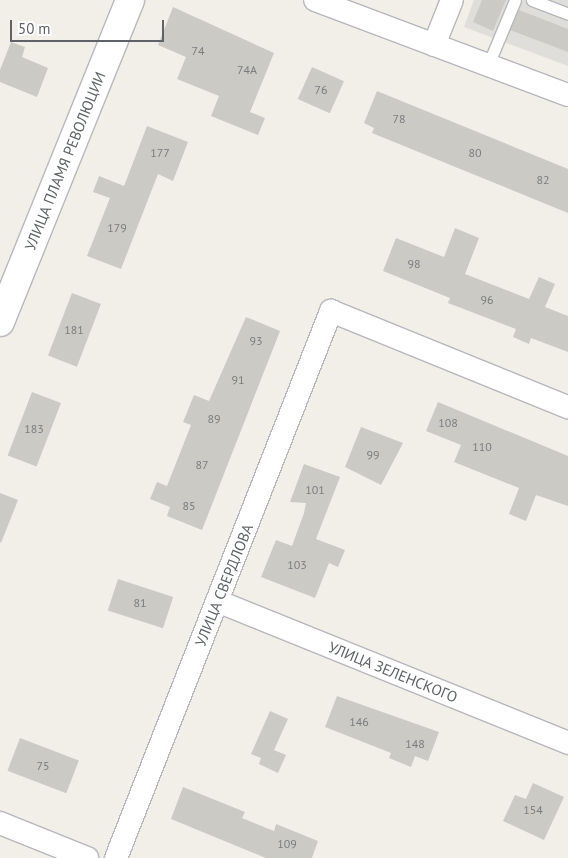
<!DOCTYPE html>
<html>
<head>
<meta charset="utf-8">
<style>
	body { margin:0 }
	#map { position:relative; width:568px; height:858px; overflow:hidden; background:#f1efe8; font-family:"PT Sans",sans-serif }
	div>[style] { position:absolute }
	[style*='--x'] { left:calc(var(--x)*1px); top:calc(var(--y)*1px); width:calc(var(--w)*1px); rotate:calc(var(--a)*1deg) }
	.industrial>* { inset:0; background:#e0deda }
	.building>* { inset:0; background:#cccac5; transform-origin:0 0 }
	.roads { filter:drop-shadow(1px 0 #b5b8bc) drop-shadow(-1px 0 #b5b8bc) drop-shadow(0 1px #b5b8bc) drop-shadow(0 -1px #b5b8bc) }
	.service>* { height:11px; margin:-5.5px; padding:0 5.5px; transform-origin:5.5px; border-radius:5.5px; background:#fff }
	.minor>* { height:22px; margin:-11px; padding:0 11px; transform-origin:11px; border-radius:11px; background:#fff }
	.tertiary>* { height:28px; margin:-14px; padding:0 14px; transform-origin:14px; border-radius:14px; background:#fff }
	span { translate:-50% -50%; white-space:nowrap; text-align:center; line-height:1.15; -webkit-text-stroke:4px #fff; paint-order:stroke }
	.number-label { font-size:12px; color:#7a7d7f }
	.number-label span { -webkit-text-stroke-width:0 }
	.street-label { font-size:15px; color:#5f6368 }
	.scale { position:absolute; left:10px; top:20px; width:154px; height:22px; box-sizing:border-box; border:2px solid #5f6368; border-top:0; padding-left:6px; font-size:15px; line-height:18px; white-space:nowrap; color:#5f6368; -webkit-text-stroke:4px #fff; paint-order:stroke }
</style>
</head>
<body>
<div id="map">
	<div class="industrial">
		<div style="clip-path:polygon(474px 0,568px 0,568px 66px,464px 27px)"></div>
	</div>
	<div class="building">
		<div style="clip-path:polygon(482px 0,506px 0,493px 31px,473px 22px)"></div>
		<div style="clip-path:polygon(173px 7px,274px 53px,250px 112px,265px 118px,258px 135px,211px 116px,219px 96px,177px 79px,186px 57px,158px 45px)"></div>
		<div style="clip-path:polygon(519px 10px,568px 29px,568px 52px,510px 30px)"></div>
		<div style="clip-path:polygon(11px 42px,25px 47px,22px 57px,48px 68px,37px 97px,0 82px,0 70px)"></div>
		<div style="left:312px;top:67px;width:35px;height:35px;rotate:24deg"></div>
		<div style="clip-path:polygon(377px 91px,568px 169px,568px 213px,372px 133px,374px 128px,364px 123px)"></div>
		<div style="clip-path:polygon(147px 126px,188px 142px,173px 181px,158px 174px,121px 269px,87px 256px,110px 198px,93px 192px,99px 176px,124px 186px)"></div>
		<div style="clip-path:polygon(455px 228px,479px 238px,465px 274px,529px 299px,539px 277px,555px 284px,545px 307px,568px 316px,568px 352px,531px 338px,529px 344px,513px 337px,516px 329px,448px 303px,450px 298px,383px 271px,396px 238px,444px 257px)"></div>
		<div style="left:72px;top:293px;width:31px;height:67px;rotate:21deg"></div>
		<div style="clip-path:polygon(246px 317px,280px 331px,202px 530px,167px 516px,170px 507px,150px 499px,157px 482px,167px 486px,191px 425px,183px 422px,194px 395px,209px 401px)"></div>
		<div style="left:32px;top:392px;width:31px;height:68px;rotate:21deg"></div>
		<div style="clip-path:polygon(438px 402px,568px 456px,568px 506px,536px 495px,526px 521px,509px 514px,519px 488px,454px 462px,461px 445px,426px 431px)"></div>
		<div style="clip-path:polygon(361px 427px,403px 443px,381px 485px,345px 467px)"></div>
		<div style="clip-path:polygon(304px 464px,340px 477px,316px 539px,345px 550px,338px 567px,329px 563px,315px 598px,261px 577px,276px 540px,292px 546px,304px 513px,306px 503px,290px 502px)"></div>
		<div style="clip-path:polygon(0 493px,18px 500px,1px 543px,0 542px)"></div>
		<div style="left:118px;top:579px;width:58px;height:33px;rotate:18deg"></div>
		<div style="clip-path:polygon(337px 696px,439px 732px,428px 761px,415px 756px,411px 767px,389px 758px,391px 753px,325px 727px)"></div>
		<div style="clip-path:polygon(270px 711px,288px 719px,274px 750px,286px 755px,278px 773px,259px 764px,261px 758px,251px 754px)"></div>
		<div style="left:20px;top:738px;width:63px;height:35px;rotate:21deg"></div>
		<div style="clip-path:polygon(533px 783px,564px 797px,544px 840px,503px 821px,515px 795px,526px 799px)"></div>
		<div style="clip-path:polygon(183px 787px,245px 812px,242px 818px,274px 831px,276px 824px,318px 841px,312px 858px,266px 858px,171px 819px)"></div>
	</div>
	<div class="roads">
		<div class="service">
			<div style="--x:532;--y:0;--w:39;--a:21"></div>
			<div style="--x:488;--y:65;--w:70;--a:-67.4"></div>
		</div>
		<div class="minor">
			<div style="--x:315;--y:0;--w:270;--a:20.6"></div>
			<div style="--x:434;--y:45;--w:48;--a:-68.2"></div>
			<div style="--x:217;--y:601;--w:379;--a:22"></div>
			<div style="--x:0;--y:823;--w:94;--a:21.9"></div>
			<div style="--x:116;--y:858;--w:588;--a:-68.54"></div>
			<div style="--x:331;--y:311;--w:256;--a:22.1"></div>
		</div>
		<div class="tertiary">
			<div style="--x:0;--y:322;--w:347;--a:-68"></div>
		</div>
	</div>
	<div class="number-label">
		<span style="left:198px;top:51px">74</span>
		<span style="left:247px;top:70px">74А</span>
		<span style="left:321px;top:90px">76</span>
		<span style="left:399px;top:119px">78</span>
		<span style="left:160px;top:153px">177</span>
		<span style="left:475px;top:153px">80</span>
		<span style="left:543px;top:180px">82</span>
		<span style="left:117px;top:228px">179</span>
		<span style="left:414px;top:264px">98</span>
		<span style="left:487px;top:300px">96</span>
		<span style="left:74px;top:330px">181</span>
		<span style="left:256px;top:341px">93</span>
		<span style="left:238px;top:380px">91</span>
		<span style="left:214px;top:419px">89</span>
		<span style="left:448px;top:423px">108</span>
		<span style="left:34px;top:429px">183</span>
		<span style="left:482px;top:447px">110</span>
		<span style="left:373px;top:455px">99</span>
		<span style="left:202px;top:465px">87</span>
		<span style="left:315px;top:490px">101</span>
		<span style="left:189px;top:506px">85</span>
		<span style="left:297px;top:565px">103</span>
		<span style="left:140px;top:603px">81</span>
		<span style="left:359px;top:722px">146</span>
		<span style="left:415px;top:744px">148</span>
		<span style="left:43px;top:766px">75</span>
		<span style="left:533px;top:810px">154</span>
		<span style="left:287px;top:844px">109</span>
	</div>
	<div class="street-label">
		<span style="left:65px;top:161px;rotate:-68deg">УЛИЦА ПЛАМЯ РЕВОЛЮЦИИ</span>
		<span style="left:224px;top:585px;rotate:-68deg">УЛИЦА СВЕРДЛОВА</span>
		<span style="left:393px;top:672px;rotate:22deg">УЛИЦА ЗЕЛЕНСКОГО</span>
	</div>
	<div class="scale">50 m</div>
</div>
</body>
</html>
